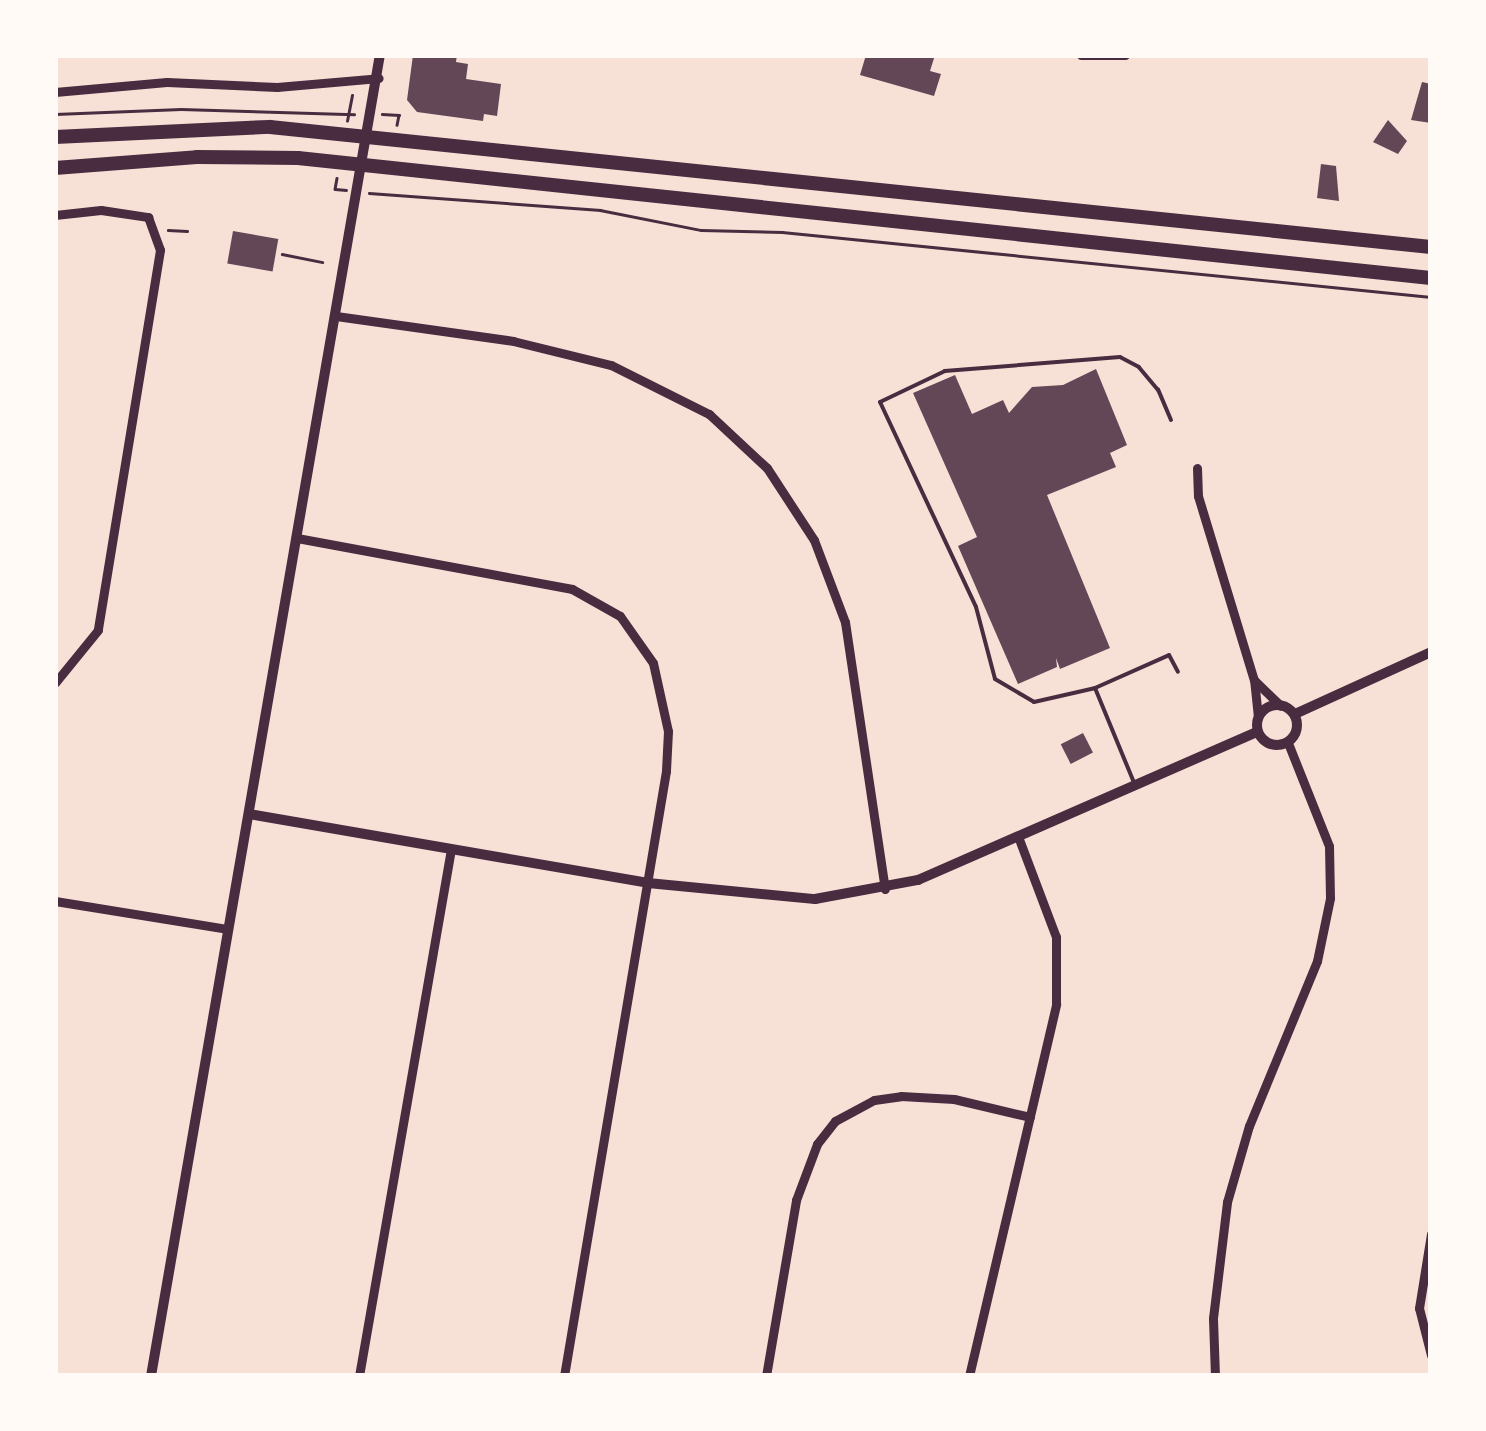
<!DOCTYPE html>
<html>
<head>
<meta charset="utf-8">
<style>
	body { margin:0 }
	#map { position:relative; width:1486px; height:1431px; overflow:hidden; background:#f7e1d7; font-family:Rubik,sans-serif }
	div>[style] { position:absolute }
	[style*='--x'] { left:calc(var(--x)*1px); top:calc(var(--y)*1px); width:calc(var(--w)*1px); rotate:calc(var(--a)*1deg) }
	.building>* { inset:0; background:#644757; transform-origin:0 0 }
	.path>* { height:2.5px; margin:-1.25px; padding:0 1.25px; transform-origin:1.25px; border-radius:1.25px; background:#4a2c40 }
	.service>* { height:4px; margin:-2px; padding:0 2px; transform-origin:2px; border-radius:2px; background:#4a2c40 }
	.minor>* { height:9px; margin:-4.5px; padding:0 4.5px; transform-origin:4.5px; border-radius:4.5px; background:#4a2c40 }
	.tertiary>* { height:10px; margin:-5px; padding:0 5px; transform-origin:5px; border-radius:5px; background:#4a2c40 }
	.tertiary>.ring { margin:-5px; padding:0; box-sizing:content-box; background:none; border:10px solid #4a2c40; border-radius:50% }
	.primary>* { height:14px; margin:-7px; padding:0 7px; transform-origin:7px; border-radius:7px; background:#4a2c40 }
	span { translate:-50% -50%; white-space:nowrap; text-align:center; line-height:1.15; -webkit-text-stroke:9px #fffaf5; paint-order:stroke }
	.frame { position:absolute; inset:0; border:58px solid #fffaf5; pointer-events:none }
</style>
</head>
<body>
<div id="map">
	<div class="building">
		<div style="clip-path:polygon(413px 55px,457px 55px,456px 62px,468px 64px,466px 79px,501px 84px,497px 116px,484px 114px,483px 121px,417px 112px,407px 100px)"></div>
		<div style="clip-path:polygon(866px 55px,935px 55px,930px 71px,941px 74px,934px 96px,860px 75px)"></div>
		<div style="clip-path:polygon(1422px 82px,1431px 84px,1431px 123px,1411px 120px)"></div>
		<div style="clip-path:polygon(1388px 120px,1407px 141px,1398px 154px,1373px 142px)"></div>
		<div style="clip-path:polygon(1321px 164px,1336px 166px,1339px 201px,1317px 198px)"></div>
		<div style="left:233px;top:231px;width:46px;height:33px;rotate:10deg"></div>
		<div style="clip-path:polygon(1096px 369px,1127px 445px,1110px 453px,1116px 467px,1047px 495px,1110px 648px,1060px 669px,1056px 658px,1057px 667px,1018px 684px,958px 546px,977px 537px,913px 393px,955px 375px,972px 414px,1003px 400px,1009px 413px,1032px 387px,1063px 385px)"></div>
		<div style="left:1083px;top:733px;width:22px;height:25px;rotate:63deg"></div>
	</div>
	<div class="path">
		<div style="--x:55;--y:114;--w:126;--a:-2.3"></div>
		<div style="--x:181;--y:109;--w:173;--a:1.7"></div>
		<div style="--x:382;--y:114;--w:17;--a:3"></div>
		<div style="--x:399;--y:115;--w:10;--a:101"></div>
		<div style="--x:347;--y:121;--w:26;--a:-79"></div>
		<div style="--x:337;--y:178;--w:11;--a:100"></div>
		<div style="--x:335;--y:189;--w:11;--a:5"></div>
		<div style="--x:369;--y:193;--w:232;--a:4.2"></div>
		<div style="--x:600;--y:210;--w:103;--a:11.2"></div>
		<div style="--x:701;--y:230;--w:81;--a:1.4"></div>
		<div style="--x:782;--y:232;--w:652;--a:5.72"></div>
		<div style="--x:168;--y:230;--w:19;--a:3"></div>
		<div style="--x:282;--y:254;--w:41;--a:11.3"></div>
	</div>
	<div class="service">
		<div style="--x:1171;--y:420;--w:33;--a:-113"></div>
		<div style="--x:1158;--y:390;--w:30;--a:-130"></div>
		<div style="--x:1139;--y:367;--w:21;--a:-152"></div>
		<div style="--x:1120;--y:357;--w:176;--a:175.4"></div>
		<div style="--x:945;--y:371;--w:72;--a:154.5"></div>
		<div style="--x:880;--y:402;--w:226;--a:64.9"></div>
		<div style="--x:976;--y:607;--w:74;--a:75.2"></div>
		<div style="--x:995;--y:679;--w:45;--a:30.5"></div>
		<div style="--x:1034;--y:702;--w:63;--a:-12.9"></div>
		<div style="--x:1095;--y:688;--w:81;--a:-24"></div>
		<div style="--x:1169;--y:655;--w:19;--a:62"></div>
		<div style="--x:1095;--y:688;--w:105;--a:67.6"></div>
	</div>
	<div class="minor">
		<div style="--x:1081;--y:55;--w:44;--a:0"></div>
		<div style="--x:55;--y:92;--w:112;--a:-5.1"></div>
		<div style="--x:167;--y:82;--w:110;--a:2.6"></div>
		<div style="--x:277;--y:87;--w:102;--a:-5"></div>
		<div style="--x:55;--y:215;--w:46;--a:-6.2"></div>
		<div style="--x:101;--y:210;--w:48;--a:8.5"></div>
		<div style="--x:148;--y:217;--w:35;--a:70"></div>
		<div style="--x:160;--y:250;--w:385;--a:99.3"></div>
		<div style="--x:98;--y:630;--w:68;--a:129.1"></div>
		<div style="--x:336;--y:316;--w:179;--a:8"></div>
		<div style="--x:513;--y:341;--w:101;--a:13.8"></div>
		<div style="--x:611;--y:365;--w:110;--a:26.6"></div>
		<div style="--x:709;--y:414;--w:79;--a:43"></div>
		<div style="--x:767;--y:468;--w:86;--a:56.9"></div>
		<div style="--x:814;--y:540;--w:88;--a:69.3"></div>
		<div style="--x:845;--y:622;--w:270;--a:81.5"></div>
		<div style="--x:1197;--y:468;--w:28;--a:88"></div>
		<div style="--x:1198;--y:496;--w:192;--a:73.1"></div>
		<div style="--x:297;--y:538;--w:280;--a:10.5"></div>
		<div style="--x:572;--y:589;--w:55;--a:29.4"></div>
		<div style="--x:620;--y:616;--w:57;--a:54.9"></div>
		<div style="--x:653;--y:663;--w:70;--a:77.6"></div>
		<div style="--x:668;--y:731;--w:40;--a:92.9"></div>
		<div style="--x:666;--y:771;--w:614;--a:99.57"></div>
		<div style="--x:1258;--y:717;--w:37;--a:-96"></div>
		<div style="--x:1254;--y:680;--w:37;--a:44"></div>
		<div style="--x:55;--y:901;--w:174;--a:9.2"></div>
		<div style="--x:1431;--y:1234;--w:75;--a:99.2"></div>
		<div style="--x:1419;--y:1308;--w:49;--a:75.7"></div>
		<div style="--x:359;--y:1376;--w:535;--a:-80.1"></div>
		<div style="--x:766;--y:1376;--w:179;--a:-80.3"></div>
		<div style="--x:796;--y:1200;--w:60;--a:-69.4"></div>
		<div style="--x:817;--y:1144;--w:29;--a:-52"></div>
		<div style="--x:835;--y:1121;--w:44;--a:-28.3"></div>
		<div style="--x:874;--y:1100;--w:27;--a:-8"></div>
		<div style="--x:901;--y:1096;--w:53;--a:3.2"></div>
		<div style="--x:954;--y:1099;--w:78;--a:13.3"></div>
		<div style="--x:969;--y:1376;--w:382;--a:-76.8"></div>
		<div style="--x:1056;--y:1004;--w:67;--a:-90"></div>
		<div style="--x:1056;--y:937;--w:105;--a:-110.7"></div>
		<div style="--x:1215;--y:1376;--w:58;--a:-92"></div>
		<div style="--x:1213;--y:1318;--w:117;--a:-83.1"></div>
		<div style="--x:1227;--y:1202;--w:79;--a:-73.9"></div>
		<div style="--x:1249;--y:1126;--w:178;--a:-67.6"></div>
		<div style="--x:1317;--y:961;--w:64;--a:-78.3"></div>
		<div style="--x:1330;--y:898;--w:52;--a:-91.1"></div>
		<div style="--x:1329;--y:846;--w:111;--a:-111.7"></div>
	</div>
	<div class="tertiary">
		<div class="ring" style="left:1257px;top:705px;width:30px;height:30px"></div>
		<div style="--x:1295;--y:714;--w:149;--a:-24.5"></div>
		<div style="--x:249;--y:814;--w:405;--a:9.8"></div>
		<div style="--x:648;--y:883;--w:168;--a:5.5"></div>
		<div style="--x:815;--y:899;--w:105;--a:-10.5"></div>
		<div style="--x:918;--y:880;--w:370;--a:-23.6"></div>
		<div style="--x:151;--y:1376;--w:1341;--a:-80.17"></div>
	</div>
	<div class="primary">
		<div style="--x:55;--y:137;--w:215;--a:-2.7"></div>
		<div style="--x:270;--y:127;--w:1167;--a:5.9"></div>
		<div style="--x:55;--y:168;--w:142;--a:-4.4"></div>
		<div style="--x:197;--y:157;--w:101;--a:0.6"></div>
		<div style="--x:298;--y:158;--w:1139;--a:6.05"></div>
	</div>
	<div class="frame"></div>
</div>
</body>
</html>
